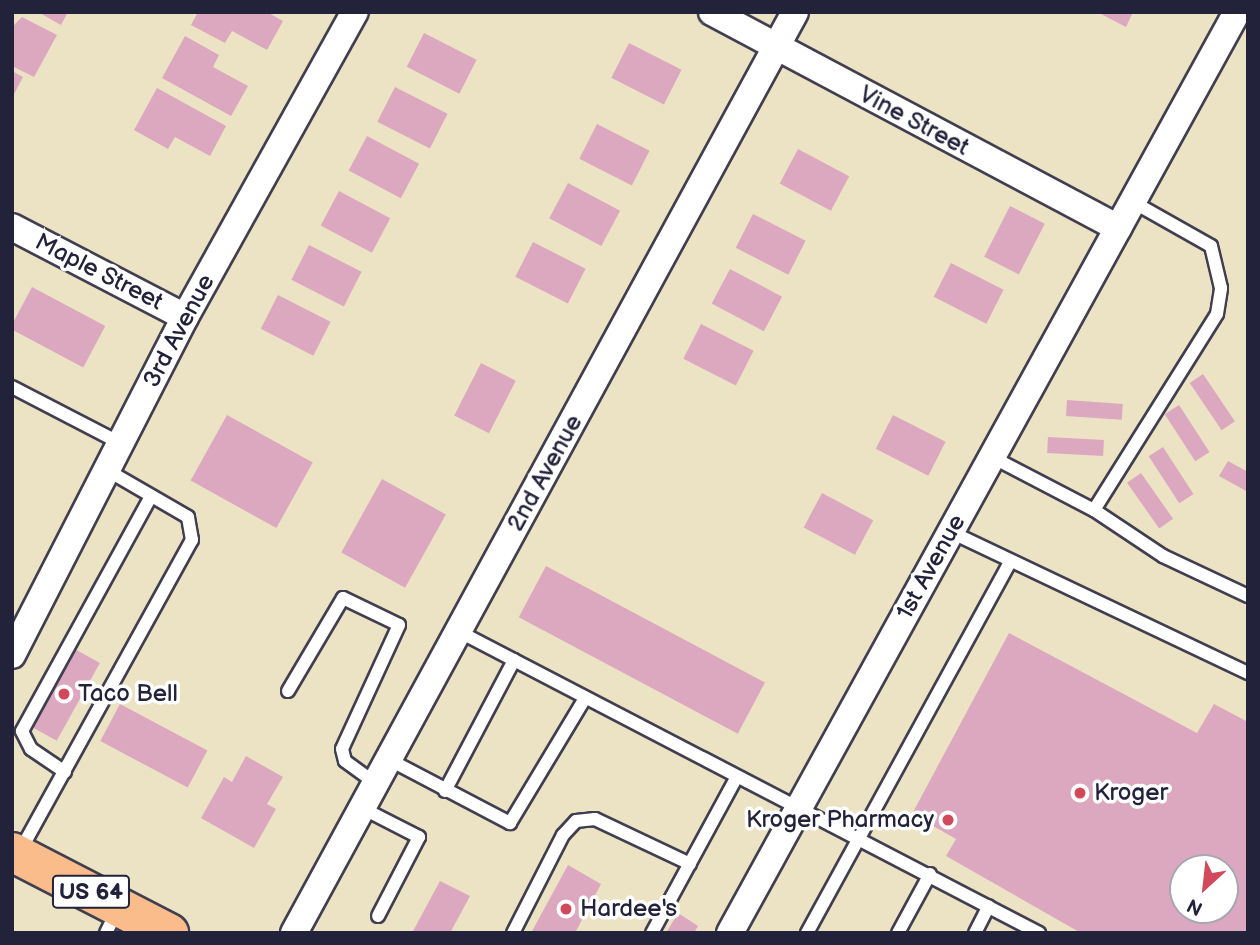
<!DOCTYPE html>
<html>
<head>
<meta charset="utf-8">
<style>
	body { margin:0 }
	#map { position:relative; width:1260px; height:945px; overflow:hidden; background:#ece3c4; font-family:"Balsamiq Sans",sans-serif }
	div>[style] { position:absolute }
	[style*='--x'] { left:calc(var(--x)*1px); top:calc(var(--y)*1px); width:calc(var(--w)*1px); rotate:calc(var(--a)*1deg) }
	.building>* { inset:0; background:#dba8c0; transform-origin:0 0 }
	.roads { filter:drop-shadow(2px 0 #403f50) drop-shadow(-2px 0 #403f50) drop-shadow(0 2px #403f50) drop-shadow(0 -2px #403f50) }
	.service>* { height:12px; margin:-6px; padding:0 6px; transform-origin:6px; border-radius:6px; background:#fff }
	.minor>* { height:26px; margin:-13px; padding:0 13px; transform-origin:13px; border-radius:13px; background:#fff }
	.trunk>* { height:38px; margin:-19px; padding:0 19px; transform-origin:19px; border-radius:19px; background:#fabc8b }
	.dots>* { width:19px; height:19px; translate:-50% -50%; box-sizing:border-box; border:4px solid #fff; border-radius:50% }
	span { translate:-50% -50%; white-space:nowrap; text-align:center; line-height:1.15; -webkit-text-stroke:7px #fff; paint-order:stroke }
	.shield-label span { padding:2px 5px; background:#fff; border:2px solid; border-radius:5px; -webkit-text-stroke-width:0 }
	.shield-label { font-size:23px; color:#22223b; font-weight:700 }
	.street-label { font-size:24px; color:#22223b }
	.poi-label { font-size:24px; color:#22223b }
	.left { translate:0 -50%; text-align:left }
	.right { translate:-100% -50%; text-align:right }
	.frame { position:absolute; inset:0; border:14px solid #22223b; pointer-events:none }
	.north { position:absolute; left:1169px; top:854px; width:70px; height:70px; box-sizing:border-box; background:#fff; border:2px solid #a7a7b1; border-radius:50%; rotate:207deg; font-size:19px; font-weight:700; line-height:28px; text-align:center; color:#22223b }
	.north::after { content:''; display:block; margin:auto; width:24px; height:32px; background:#d1495b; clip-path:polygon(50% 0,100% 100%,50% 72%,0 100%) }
</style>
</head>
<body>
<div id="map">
	<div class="building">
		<div style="clip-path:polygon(38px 12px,68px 12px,61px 25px)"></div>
		<div style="clip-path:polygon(198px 12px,267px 12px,283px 21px,267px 50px,232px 31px,225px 43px,191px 25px)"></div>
		<div style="clip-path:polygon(1097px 12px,1133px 12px,1126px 27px)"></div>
		<div style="clip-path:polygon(22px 17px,57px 35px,34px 77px,12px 66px,12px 27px)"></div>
		<div style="left:424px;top:33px;width:59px;height:38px;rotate:27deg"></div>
		<div style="clip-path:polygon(185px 36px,219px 55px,213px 67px,248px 86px,231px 116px,162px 78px)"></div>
		<div style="left:629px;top:43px;width:59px;height:39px;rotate:27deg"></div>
		<div style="clip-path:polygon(12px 71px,23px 77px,12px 98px)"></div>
		<div style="left:395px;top:87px;width:59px;height:39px;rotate:27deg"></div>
		<div style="clip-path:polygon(157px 88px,226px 126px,210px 156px,175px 137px,168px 149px,134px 130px)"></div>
		<div style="left:597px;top:124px;width:59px;height:39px;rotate:27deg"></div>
		<div style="left:367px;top:136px;width:59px;height:39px;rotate:28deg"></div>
		<div style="left:798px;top:149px;width:58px;height:39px;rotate:28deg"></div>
		<div style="left:568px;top:183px;width:59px;height:40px;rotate:28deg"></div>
		<div style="left:339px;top:191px;width:58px;height:39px;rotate:28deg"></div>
		<div style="left:1010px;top:206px;width:39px;height:57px;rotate:27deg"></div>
		<div style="left:753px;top:214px;width:59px;height:38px;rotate:27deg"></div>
		<div style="left:533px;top:242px;width:59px;height:39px;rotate:27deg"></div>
		<div style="left:309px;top:245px;width:59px;height:39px;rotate:27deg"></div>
		<div style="left:951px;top:263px;width:59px;height:38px;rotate:27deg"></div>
		<div style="left:730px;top:269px;width:59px;height:39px;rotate:28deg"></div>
		<div style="left:32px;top:287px;width:83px;height:47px;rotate:28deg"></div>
		<div style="left:278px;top:295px;width:59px;height:38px;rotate:27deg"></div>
		<div style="left:701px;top:324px;width:59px;height:39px;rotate:27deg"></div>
		<div style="left:481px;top:363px;width:39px;height:59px;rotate:27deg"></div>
		<div style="left:1203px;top:374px;width:57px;height:16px;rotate:56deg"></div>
		<div style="left:1067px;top:400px;width:56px;height:16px;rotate:4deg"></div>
		<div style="left:1179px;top:405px;width:56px;height:17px;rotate:57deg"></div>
		<div style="left:227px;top:415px;width:98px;height:75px;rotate:29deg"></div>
		<div style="left:893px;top:415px;width:59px;height:38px;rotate:27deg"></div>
		<div style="left:1048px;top:437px;width:56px;height:16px;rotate:3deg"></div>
		<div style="left:1163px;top:447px;width:56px;height:17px;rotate:57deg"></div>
		<div style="clip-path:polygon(1228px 461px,1248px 472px,1248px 492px,1219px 476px)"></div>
		<div style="left:1141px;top:473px;width:56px;height:17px;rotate:55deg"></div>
		<div style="left:382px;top:479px;width:73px;height:84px;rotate:29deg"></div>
		<div style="left:822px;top:493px;width:58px;height:39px;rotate:28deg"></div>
		<div style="left:546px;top:566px;width:248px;height:58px;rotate:28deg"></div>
		<div style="clip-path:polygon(evenodd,1009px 633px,1197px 733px,1214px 704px,1248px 722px,1248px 933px,1081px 933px,946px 856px,956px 839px,912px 814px,1009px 633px,1183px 868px,1225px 868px,1225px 910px,1183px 910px,1183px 868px)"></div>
		<div style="left:71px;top:647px;width:33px;height:89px;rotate:29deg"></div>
		<div style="left:120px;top:704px;width:99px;height:42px;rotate:28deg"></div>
		<div style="clip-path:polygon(246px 756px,283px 777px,267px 804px,276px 809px,254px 848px,201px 818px,224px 777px,232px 782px)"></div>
		<div style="clip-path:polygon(568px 865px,601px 884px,575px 933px,531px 933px)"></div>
		<div style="clip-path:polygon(440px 881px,470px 896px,450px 933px,412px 933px)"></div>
		<div style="clip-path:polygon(678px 913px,698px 926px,694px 933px,666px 933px)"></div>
	</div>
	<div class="roads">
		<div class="service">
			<div style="--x:12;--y:387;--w:122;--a:27.4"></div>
			<div style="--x:992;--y:457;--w:115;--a:27.5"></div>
			<div style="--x:1094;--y:510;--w:83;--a:33.7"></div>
			<div style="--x:1163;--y:556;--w:94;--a:25.2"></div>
			<div style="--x:1094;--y:510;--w:231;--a:-57.9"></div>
			<div style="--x:1217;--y:314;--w:26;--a:-81"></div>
			<div style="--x:1221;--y:288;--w:43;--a:-103.4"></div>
			<div style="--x:1211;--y:246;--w:90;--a:-150.6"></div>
			<div style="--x:951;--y:532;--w:329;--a:25.4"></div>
			<div style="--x:458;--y:631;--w:655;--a:27.47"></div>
			<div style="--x:288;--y:691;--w:108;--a:-59.4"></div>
			<div style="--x:343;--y:598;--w:62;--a:25.7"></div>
			<div style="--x:399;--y:625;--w:136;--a:114.7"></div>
			<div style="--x:342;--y:749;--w:12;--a:76"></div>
			<div style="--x:345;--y:761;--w:37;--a:36"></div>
			<div style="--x:388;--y:759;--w:138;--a:27.7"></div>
			<div style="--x:510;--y:823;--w:146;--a:-59"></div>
			<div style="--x:65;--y:772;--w:41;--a:-145.9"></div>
			<div style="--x:31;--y:749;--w:20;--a:-117"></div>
			<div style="--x:22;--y:731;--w:268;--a:-61.2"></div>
			<div style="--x:445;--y:791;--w:148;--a:-62.2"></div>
			<div style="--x:362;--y:808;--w:64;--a:27"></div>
			<div style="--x:419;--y:837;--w:89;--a:117.4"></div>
			<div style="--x:19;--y:853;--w:358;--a:-61.1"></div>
			<div style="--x:192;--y:540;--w:23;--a:-100"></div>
			<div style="--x:188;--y:517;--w:94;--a:-149.9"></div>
			<div style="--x:106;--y:933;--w:25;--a:-64"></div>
			<div style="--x:513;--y:933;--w:110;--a:-63"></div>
			<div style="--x:563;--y:835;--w:19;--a:-47"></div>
			<div style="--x:576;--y:821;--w:19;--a:-6"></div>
			<div style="--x:595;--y:819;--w:105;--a:25.3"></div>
			<div style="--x:652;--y:933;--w:176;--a:-61.5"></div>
			<div style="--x:807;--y:933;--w:421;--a:-61.3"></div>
			<div style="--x:898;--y:933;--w:67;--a:-61.5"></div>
			<div style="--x:975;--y:933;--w:30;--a:-63"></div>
		</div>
		<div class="minor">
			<div style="--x:712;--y:12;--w:460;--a:28"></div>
			<div style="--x:12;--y:227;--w:195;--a:27.5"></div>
			<div style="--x:12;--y:655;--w:380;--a:-62.9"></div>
			<div style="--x:185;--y:317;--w:349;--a:-60.9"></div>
			<div style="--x:294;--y:933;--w:1048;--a:-61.45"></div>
			<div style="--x:730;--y:933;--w:1051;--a:-61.17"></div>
		</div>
		<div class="trunk">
			<div style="--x:12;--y:852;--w:177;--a:27.3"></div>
		</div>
	</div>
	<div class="dots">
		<div style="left:64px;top:694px;background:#d1495b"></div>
		<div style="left:1080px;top:793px;background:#d1495b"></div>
		<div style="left:948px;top:820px;background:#d1495b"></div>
		<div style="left:566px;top:909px;background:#d1495b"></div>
	</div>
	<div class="shield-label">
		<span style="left:91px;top:892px">US 64</span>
	</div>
	<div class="street-label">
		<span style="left:914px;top:121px;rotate:28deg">Vine Street</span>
		<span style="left:99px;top:272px;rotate:27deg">Maple Street</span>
		<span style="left:179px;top:331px;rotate:-62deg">3rd Avenue</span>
		<span style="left:545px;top:473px;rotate:-61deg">2nd Avenue</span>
		<span style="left:931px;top:567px;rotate:-61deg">1st Avenue</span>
	</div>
	<div class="poi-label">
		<span class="left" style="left:78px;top:694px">Taco Bell</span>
		<span class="left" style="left:1094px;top:793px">Kroger</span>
		<span class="right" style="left:934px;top:820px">Kroger Pharmacy</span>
		<span class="left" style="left:580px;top:909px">Hardee's</span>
	</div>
	<div class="frame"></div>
	<div class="north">N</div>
</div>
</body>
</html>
